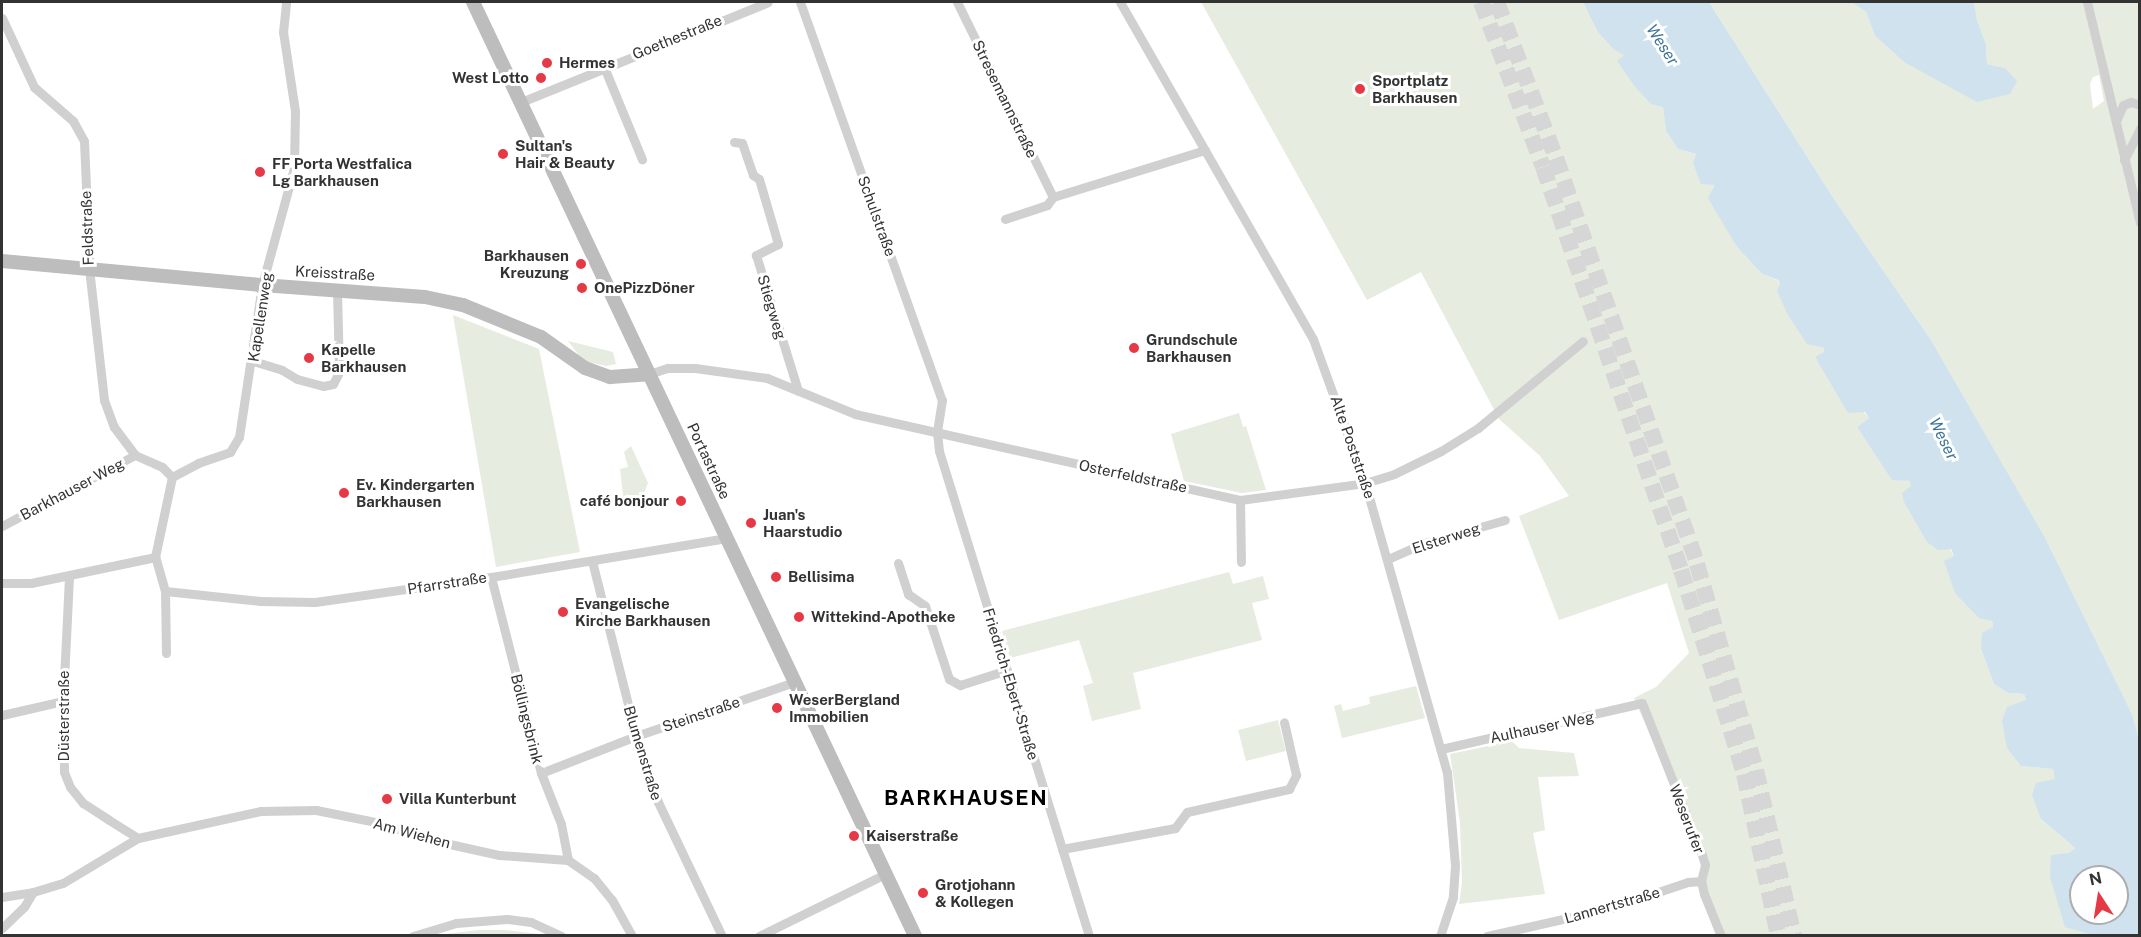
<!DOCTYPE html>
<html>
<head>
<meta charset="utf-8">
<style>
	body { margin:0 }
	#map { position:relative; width:2141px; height:937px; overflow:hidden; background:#fff; font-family:"Public Sans",sans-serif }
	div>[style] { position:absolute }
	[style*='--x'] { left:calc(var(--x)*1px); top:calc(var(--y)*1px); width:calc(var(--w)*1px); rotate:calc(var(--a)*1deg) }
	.green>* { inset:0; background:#e6ecdf; transform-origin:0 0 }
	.water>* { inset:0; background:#cfe2ee }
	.trunk-tunnel>* { height:16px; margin-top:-8px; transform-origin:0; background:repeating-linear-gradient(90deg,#d6d6d6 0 16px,transparent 0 24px) }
	.minor>* { height:9px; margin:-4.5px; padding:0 4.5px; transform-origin:4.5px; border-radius:4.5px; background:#d0d0d0 }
	.secondary>* { height:14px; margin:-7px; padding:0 7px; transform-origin:7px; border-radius:7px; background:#bdbdbd }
	.dots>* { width:16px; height:16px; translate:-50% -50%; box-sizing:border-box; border:3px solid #fff; border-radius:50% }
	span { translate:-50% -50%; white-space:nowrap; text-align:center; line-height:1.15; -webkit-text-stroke:6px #fff; paint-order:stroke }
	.street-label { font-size:15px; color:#333 }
	.poi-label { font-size:15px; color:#333; font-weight:700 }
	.left { translate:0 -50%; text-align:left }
	.right { translate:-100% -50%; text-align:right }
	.water-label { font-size:16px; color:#3f7597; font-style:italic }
	.district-label { font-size:21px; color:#000; font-weight:700; letter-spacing:1.5px }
	.frame { position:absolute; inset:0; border:3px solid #333; pointer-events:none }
	.north { position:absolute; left:2069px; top:865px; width:60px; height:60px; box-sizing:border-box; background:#fff; border:2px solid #adadad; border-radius:50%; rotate:348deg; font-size:16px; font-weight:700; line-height:24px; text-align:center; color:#333 }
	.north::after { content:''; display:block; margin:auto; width:21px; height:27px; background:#e63946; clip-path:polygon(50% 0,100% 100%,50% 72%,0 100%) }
</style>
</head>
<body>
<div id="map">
	<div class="green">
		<div style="clip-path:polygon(1201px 2px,1583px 2px,1597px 31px,1614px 50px,1625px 54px,1663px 106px,1666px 131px,1678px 149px,1696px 154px,1715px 185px,1730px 232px,1737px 247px,1762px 274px,1777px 280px,1823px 347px,1824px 352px,1815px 358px,1869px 418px,1857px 427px,1892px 479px,1910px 481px,1954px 556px,1945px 561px,1992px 621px,1993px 627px,1981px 649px,1994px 684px,2008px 693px,2024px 694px,2026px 700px,2021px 766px,2053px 769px,2056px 779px,2041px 819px,2075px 848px,2069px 853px,2059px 902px,2065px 926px,2093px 935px,1722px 935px,1700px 883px,1704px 860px,1634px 698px,1656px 687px,1689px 653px,1667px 583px,1559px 620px,1519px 516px,1569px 496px,1540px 456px,1499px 419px,1421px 272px,1367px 300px)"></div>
		<div style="clip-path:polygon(evenodd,1709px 2px,1851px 2px,1866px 12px,1875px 36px,1904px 62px,2005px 68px,1987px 64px,1986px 44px,1977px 20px,1974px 2px,2139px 2px,2139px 746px,2132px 714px,2045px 539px,1931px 340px,1834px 199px,1709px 2px,2099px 75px,2104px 101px,2093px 109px,2090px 84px,2093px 77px,2099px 75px)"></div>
		<div style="clip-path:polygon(453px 315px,539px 349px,580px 552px,496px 567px)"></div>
		<div style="clip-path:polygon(568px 341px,613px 352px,616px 364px,606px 366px,588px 362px,580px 357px)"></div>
		<div style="clip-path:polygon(1239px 413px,1243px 427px,1246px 426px,1266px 490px,1242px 493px,1184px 481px,1171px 434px)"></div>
		<div style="clip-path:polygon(631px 446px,648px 483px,638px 508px,624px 503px,620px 469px,628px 467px,624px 452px)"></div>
		<div style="clip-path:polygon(1229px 572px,1233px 584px,1263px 576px,1269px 599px,1252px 603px,1262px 640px,1133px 673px,1141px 709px,1092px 721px,1083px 686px,1093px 683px,1079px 640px,1010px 658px,1002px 631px)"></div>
		<div style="clip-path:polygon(1416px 686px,1425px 718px,1342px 738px,1334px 706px,1341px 704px,1343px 711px,1370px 704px,1369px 697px)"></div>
		<div style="left:1278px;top:720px;width:32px;height:41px;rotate:76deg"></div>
		<div style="clip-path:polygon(1512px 741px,1519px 748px,1574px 753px,1579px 776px,1538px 777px,1545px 830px,1533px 833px,1545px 894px,1459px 904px,1462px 883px,1460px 822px,1450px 754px)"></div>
		<div style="clip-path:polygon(479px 930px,505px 930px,546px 935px,438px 935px)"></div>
	</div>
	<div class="water">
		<div style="clip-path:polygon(evenodd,1583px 2px,1709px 2px,1834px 199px,1931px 340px,2045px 538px,2132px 714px,2140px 746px,2139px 935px,2093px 935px,2065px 927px,2050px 877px,2051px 855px,2069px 853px,2075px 848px,2041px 819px,2032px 795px,2036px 783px,2055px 779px,2053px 769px,2021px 766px,2007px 748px,2002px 721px,2007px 707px,2026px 700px,2024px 694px,2008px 693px,1994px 684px,1981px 649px,1982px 633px,1993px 627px,1992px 621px,1979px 618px,1955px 593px,1944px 561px,1954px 556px,1951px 549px,1938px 550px,1927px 542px,1904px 502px,1902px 493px,1911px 486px,1910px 481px,1892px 480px,1857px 427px,1869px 418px,1865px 412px,1848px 413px,1815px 357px,1824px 352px,1823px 347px,1807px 344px,1788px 315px,1777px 291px,1780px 284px,1778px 280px,1762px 274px,1737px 247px,1708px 198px,1715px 185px,1701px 184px,1693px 163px,1696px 154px,1678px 149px,1666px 131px,1663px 107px,1651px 104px,1636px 88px,1617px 61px,1624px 55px,1614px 50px,1597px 31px,1583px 2px,2081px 877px,2117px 877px,2117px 913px,2081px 913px,2081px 877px)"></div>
		<div style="clip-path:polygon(1851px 2px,1974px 2px,1977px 20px,1986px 44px,1987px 64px,2005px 68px,2017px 81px,2010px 94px,1977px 102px,1904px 62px,1875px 36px,1866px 12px)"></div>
	</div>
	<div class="trunk-tunnel">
		<div style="--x:1481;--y:2;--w:176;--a:69.4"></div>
		<div style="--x:1543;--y:167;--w:426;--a:71.1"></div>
		<div style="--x:1681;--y:570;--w:214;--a:72.8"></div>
		<div style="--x:1744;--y:774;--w:166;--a:78.1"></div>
		<div style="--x:1497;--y:2;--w:167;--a:69.3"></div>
		<div style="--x:1556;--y:158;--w:430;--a:70.8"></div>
		<div style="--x:1697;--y:564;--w:214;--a:74"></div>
		<div style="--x:1756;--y:770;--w:170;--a:77.1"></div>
	</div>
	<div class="minor">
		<div style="--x:800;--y:2;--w:423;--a:70.4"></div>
		<div style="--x:942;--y:400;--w:32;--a:99"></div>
		<div style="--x:937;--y:432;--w:19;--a:84"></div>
		<div style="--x:939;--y:451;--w:508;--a:72.81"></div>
		<div style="--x:957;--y:2;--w:217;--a:63.8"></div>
		<div style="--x:1053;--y:197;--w:159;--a:-17.2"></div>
		<div style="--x:1120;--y:2;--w:388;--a:60.2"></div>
		<div style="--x:1313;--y:339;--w:153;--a:70.1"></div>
		<div style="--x:1365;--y:483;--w:300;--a:74.2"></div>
		<div style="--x:1447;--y:772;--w:94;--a:85.1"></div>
		<div style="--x:1455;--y:866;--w:31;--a:94"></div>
		<div style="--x:1453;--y:897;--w:41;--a:108.4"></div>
		<div style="--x:2087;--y:2;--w:227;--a:76.5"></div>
		<div style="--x:2;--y:18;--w:76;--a:65.1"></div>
		<div style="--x:34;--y:87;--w:52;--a:41.1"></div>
		<div style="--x:73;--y:121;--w:23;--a:61"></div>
		<div style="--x:84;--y:141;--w:136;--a:87.5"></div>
		<div style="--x:90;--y:277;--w:124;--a:83.5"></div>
		<div style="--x:104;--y:400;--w:29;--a:70"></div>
		<div style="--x:114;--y:427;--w:35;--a:53"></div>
		<div style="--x:604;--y:67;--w:100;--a:67.6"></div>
		<div style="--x:521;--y:102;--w:266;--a:-22"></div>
		<div style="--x:2116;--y:121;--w:17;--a:-66"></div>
		<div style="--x:2123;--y:105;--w:9;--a:-21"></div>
		<div style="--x:2131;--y:102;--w:9;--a:18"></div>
		<div style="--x:734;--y:142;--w:8;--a:7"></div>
		<div style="--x:742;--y:143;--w:34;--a:71"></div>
		<div style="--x:753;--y:175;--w:7;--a:34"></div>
		<div style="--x:759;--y:179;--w:68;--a:73.7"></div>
		<div style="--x:778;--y:244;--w:25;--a:153"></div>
		<div style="--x:756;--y:255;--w:142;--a:72.8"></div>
		<div style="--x:2124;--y:160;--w:36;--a:-63"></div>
		<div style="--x:1005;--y:219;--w:44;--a:-18.4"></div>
		<div style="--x:1047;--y:205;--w:10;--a:-53"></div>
		<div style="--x:253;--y:361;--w:30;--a:17"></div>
		<div style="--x:282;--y:370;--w:17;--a:31"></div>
		<div style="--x:297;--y:379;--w:27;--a:15"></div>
		<div style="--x:323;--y:386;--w:10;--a:-11"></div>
		<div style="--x:333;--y:384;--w:13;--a:-63"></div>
		<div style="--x:339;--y:372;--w:82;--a:-91.4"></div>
		<div style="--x:649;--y:374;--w:20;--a:-18"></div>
		<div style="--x:668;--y:368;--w:27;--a:0"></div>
		<div style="--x:695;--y:368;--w:73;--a:7.9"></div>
		<div style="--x:767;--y:378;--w:95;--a:22.2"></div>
		<div style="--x:855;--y:414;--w:394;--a:12.6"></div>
		<div style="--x:1240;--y:500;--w:126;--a:-7.7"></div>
		<div style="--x:1365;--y:483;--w:30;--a:-17"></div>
		<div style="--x:1394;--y:474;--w:52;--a:-26.1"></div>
		<div style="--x:1441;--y:451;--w:44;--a:-31.9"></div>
		<div style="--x:1478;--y:428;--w:136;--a:-39.6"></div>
		<div style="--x:172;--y:477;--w:30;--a:-28"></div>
		<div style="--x:198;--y:463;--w:34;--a:-19"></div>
		<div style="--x:230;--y:452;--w:17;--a:-59"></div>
		<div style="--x:239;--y:437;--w:154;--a:-81.4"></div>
		<div style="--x:262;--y:285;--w:121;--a:-74.7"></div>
		<div style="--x:294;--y:168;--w:57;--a:-89"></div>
		<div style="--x:295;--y:111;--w:80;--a:-98.6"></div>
		<div style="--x:283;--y:32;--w:30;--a:-84"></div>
		<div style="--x:1240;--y:500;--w:62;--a:89.1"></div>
		<div style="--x:2;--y:526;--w:151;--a:-28.1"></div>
		<div style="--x:135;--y:455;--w:30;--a:24"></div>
		<div style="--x:162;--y:467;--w:14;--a:45"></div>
		<div style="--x:1388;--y:559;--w:39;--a:-24"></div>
		<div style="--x:1424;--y:543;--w:84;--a:-15.9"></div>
		<div style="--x:592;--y:561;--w:180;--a:75.9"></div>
		<div style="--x:636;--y:736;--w:70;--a:71.6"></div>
		<div style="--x:658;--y:802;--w:148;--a:64.5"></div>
		<div style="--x:898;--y:563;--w:33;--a:72"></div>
		<div style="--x:908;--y:594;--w:21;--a:35"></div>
		<div style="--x:925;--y:606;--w:77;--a:71.8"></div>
		<div style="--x:949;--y:679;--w:13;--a:29"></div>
		<div style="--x:960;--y:685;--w:49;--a:-17.7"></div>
		<div style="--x:69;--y:577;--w:124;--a:92.8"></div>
		<div style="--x:63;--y:701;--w:71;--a:89.2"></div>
		<div style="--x:64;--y:772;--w:16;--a:68"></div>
		<div style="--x:70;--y:787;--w:21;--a:51"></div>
		<div style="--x:83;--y:803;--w:31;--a:33"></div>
		<div style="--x:109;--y:820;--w:34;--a:32"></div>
		<div style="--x:138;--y:838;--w:126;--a:-12.4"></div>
		<div style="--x:261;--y:811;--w:55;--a:-1"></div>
		<div style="--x:316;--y:810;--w:60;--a:11.5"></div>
		<div style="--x:375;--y:822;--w:64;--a:17.3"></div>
		<div style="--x:436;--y:841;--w:65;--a:12.5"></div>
		<div style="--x:499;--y:855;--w:69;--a:4.1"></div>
		<div style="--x:568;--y:860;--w:32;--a:35"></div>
		<div style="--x:594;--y:878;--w:28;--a:51"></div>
		<div style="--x:612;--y:900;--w:41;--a:60.9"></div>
		<div style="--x:491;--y:577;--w:202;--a:75.7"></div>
		<div style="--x:541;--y:773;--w:55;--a:68.6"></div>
		<div style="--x:561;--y:824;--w:37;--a:79"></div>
		<div style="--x:2;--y:583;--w:29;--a:0"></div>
		<div style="--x:31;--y:583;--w:127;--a:-11.8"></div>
		<div style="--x:165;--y:591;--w:96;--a:6"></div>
		<div style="--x:260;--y:601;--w:55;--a:1"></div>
		<div style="--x:315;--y:602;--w:178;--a:-8.1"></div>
		<div style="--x:491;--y:577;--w:239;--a:-9.4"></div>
		<div style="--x:166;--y:653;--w:62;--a:-90.9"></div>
		<div style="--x:165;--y:591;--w:35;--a:-106"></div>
		<div style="--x:155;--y:557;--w:82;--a:-78"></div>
		<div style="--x:2;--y:715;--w:63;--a:-12.9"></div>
		<div style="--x:1441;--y:749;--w:206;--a:-12.9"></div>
		<div style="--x:1642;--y:703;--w:163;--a:68.5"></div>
		<div style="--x:1702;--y:855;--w:10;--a:73"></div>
		<div style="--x:1705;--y:865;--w:16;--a:104"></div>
		<div style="--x:1701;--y:881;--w:13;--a:77"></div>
		<div style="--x:1704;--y:894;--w:45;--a:68"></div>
		<div style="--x:541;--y:773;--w:102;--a:-21.3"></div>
		<div style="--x:636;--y:736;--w:168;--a:-18.8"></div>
		<div style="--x:1062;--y:849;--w:115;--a:-10.5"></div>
		<div style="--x:1175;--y:828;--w:20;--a:-53"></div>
		<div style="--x:1187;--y:812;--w:105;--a:-12.7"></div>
		<div style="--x:1289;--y:789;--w:16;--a:-63"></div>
		<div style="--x:1296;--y:775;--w:54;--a:-102.8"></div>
		<div style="--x:2;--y:897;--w:31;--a:-9"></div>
		<div style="--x:33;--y:892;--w:31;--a:-17"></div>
		<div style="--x:63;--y:883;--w:87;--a:-31"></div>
		<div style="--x:2;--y:928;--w:30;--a:-44"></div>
		<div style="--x:24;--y:907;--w:17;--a:-59"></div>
		<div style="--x:413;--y:936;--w:45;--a:-16.8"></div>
		<div style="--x:456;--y:923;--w:51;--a:-4.5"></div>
		<div style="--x:507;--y:919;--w:24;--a:7"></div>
		<div style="--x:531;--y:922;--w:33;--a:25"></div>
		<div style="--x:759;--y:936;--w:140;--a:-26.2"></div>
		<div style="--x:1487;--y:936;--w:127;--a:-12.7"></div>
		<div style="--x:1611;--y:908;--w:81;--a:-18.7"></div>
		<div style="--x:1688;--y:882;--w:13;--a:-4"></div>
	</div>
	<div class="secondary">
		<div style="--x:473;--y:2;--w:1033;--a:64.67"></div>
		<div style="--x:2;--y:261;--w:261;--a:5.3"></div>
		<div style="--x:262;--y:285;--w:163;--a:4.2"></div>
		<div style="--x:425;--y:297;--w:39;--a:12"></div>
		<div style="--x:463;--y:305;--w:84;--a:22.3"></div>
		<div style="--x:541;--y:337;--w:54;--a:35.2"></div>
		<div style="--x:585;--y:368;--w:27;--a:20"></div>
		<div style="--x:610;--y:377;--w:39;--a:-4"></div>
	</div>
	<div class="dots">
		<div style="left:547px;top:63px;background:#e63946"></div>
		<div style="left:541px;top:78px;background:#e63946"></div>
		<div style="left:1360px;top:89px;background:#e63946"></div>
		<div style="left:503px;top:154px;background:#e63946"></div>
		<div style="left:260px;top:172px;background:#e63946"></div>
		<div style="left:581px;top:264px;background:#e63946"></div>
		<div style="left:582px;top:288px;background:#e63946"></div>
		<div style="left:1134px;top:348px;background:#e63946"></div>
		<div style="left:309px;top:358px;background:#e63946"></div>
		<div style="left:344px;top:493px;background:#e63946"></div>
		<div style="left:681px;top:501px;background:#e63946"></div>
		<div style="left:751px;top:523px;background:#e63946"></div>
		<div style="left:776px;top:577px;background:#e63946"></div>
		<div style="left:563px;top:612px;background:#e63946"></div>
		<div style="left:799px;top:617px;background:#e63946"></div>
		<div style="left:777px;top:708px;background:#e63946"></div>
		<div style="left:387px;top:799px;background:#e63946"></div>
		<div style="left:854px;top:836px;background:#e63946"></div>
		<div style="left:923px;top:893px;background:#e63946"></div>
	</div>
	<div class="street-label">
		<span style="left:677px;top:37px;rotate:-22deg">Goethestraße</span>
		<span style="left:1005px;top:99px;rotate:64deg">Stresemannstraße</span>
		<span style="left:877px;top:216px;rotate:70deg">Schulstraße</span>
		<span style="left:87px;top:228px;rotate:-92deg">Feldstraße</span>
		<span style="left:335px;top:273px;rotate:3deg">Kreisstraße</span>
		<span style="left:772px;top:307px;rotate:73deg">Stiegweg</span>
		<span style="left:260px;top:317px;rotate:-81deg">Kapellenweg</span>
		<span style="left:1353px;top:447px;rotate:71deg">Alte Poststraße</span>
		<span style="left:709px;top:461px;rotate:65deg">Portastraße</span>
		<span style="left:1133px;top:476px;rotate:12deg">Osterfeldstraße</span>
		<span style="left:72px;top:489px;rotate:-28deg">Barkhauser Weg</span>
		<span style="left:1446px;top:538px;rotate:-18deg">Elsterweg</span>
		<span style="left:447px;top:583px;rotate:-9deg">Pfarrstraße</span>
		<span style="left:1011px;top:684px;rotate:73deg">Friedrich-Ebert-Straße</span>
		<span style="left:701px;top:714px;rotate:-19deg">Steinstraße</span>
		<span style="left:64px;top:716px;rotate:-90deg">Düsterstraße</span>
		<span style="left:527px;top:719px;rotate:76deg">Böllingsbrink</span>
		<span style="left:1542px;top:727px;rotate:-12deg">Aulhauser Weg</span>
		<span style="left:643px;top:753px;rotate:73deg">Blumenstraße</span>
		<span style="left:1687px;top:819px;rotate:69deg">Weserufer</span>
		<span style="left:412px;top:833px;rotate:15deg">Am Wiehen</span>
		<span style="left:1612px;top:905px;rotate:-16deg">Lannertstraße</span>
	</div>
	<div class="poi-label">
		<span class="left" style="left:559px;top:63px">Hermes</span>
		<span class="right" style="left:529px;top:78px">West Lotto</span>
		<span class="left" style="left:1372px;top:89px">Sportplatz<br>Barkhausen</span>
		<span class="left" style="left:515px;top:154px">Sultan's<br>Hair &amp; Beauty</span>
		<span class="left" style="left:272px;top:172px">FF Porta Westfalica<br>Lg Barkhausen</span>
		<span class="right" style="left:569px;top:264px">Barkhausen<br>Kreuzung</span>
		<span class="left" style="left:594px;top:288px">OnePizzDöner</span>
		<span class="left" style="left:1146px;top:348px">Grundschule<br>Barkhausen</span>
		<span class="left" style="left:321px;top:358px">Kapelle<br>Barkhausen</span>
		<span class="left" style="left:356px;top:493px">Ev. Kindergarten<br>Barkhausen</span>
		<span class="right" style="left:669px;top:501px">café bonjour</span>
		<span class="left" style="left:763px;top:523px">Juan's<br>Haarstudio</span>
		<span class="left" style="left:788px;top:577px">Bellisima</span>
		<span class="left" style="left:575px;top:612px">Evangelische<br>Kirche Barkhausen</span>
		<span class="left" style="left:811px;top:617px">Wittekind-Apotheke</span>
		<span class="left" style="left:789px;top:708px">WeserBergland<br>Immobilien</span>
		<span class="left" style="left:399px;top:799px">Villa Kunterbunt</span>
		<span class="left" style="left:866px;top:836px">Kaiserstraße</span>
		<span class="left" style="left:935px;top:893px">Grotjohann<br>&amp; Kollegen</span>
	</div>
	<div class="water-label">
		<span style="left:1662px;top:45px;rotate:57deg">Weser</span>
		<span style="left:1943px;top:439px;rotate:64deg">Weser</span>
	</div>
	<div class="district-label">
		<span style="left:966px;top:798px">BARKHAUSEN</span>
	</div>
	<div class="frame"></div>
	<div class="north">N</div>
</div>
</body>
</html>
